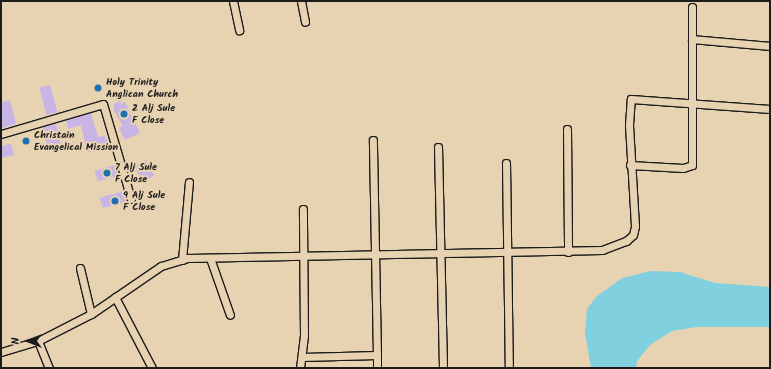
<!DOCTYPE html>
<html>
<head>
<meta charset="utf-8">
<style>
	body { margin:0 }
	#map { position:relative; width:771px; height:369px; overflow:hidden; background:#e7d2b1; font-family:Kalam,sans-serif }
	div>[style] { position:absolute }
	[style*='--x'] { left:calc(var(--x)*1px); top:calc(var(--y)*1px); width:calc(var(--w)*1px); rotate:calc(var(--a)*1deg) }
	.water>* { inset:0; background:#81d0df }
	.building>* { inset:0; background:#c9b5e5; transform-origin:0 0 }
	.roads { filter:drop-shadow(1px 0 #1c1c1c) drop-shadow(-1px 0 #1c1c1c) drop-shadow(0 1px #1c1c1c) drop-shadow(0 -1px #1c1c1c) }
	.minor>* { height:7px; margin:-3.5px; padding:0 3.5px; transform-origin:3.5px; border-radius:3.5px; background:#e7d2b1 }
	.dots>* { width:11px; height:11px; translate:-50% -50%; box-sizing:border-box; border:2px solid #e7d2b1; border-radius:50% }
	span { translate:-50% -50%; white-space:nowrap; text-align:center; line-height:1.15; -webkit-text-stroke:4px #e7d2b1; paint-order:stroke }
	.poi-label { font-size:10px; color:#1c1c1c; font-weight:700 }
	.left { translate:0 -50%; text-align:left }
	.frame { position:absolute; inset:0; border:2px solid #1c1c1c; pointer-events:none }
	.north { position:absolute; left:8px; top:321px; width:40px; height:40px; -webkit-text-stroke:3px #e7d2b1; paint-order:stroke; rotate:270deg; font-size:11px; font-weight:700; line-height:16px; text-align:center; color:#1c1c1c }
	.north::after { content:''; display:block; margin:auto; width:14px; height:18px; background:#1c1c1c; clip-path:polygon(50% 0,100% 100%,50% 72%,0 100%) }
</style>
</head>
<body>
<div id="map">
	<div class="water">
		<div style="clip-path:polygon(651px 271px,680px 272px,715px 283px,770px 287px,770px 327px,697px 327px,672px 331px,650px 345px,637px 361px,636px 368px,591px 368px,585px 333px,587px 309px,596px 297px,622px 278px)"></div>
	</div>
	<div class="building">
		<div style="left:50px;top:85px;width:28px;height:11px;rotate:75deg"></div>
		<div style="clip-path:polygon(10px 100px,16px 124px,2px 128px,1px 103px)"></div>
		<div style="clip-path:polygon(120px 101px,121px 104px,125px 102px,140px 133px,125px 140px,119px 128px,123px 126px,114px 111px,114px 104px)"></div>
		<div style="clip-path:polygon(91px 113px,98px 137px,105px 135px,109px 146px,87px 153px,81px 125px,68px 129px,66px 120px)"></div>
		<div style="left:56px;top:124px;width:25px;height:14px;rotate:76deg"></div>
		<div style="clip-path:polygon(11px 144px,14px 155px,1px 158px,1px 146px)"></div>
		<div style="left:146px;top:160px;width:18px;height:13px;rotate:63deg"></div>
		<div style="left:116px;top:165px;width:11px;height:22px;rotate:75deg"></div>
		<div style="left:124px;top:191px;width:11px;height:25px;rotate:75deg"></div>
	</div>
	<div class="roads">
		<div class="minor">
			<div style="--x:233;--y:1;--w:30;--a:78"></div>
			<div style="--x:301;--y:1;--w:21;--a:79"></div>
			<div style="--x:692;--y:39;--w:78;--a:5.1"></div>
			<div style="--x:567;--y:129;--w:123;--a:89.5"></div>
			<div style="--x:1;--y:134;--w:106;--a:-16.4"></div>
			<div style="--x:103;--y:104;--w:99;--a:73.6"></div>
			<div style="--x:438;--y:147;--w:221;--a:88.7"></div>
			<div style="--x:506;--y:163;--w:205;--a:89.2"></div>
			<div style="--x:630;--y:165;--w:53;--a:3.2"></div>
			<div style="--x:683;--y:168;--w:9;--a:-18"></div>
			<div style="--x:692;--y:165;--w:158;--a:-90"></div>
			<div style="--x:210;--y:258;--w:60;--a:70.7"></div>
			<div style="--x:182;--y:260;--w:78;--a:-84.9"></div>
			<div style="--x:80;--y:268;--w:47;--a:76.6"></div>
			<div style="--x:115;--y:297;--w:80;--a:62.5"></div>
			<div style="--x:38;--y:341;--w:29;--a:68"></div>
			<div style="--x:1;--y:352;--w:39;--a:-17"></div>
			<div style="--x:38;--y:341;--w:59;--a:-27"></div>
			<div style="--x:91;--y:314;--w:85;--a:-34.4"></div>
			<div style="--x:161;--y:266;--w:28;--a:-17"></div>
			<div style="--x:188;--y:258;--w:414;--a:-1.1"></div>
			<div style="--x:602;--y:250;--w:26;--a:-21"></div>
			<div style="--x:626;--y:241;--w:9;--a:-41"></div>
			<div style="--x:633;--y:235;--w:9;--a:-77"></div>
			<div style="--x:635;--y:226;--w:101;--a:-93.4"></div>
			<div style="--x:629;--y:125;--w:26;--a:-86"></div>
			<div style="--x:631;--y:99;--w:139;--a:4.1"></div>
			<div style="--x:377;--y:355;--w:13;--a:90"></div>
			<div style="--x:302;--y:357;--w:75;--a:-1.5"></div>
			<div style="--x:377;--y:355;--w:215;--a:-91.1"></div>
			<div style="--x:300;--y:368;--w:33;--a:-83"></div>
			<div style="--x:304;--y:335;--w:126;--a:-90.5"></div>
		</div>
	</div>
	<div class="dots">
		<div style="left:98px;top:88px;background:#1f6fb2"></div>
		<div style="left:124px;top:114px;background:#1f6fb2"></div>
		<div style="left:26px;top:141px;background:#1f6fb2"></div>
		<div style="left:107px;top:173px;background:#1f6fb2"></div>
		<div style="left:115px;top:201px;background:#1f6fb2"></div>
	</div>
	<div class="poi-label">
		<span class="left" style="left:106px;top:88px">Holy Trinity<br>Anglican Church</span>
		<span class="left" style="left:132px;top:114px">2 Alj Sule<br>F Close</span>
		<span class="left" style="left:34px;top:141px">Christain<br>Evangelical Mission</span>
		<span class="left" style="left:115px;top:173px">7 Alj Sule<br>F Close</span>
		<span class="left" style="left:123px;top:201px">9 Alj Sule<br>F Close</span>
	</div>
	<div class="frame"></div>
	<div class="north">N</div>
</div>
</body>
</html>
